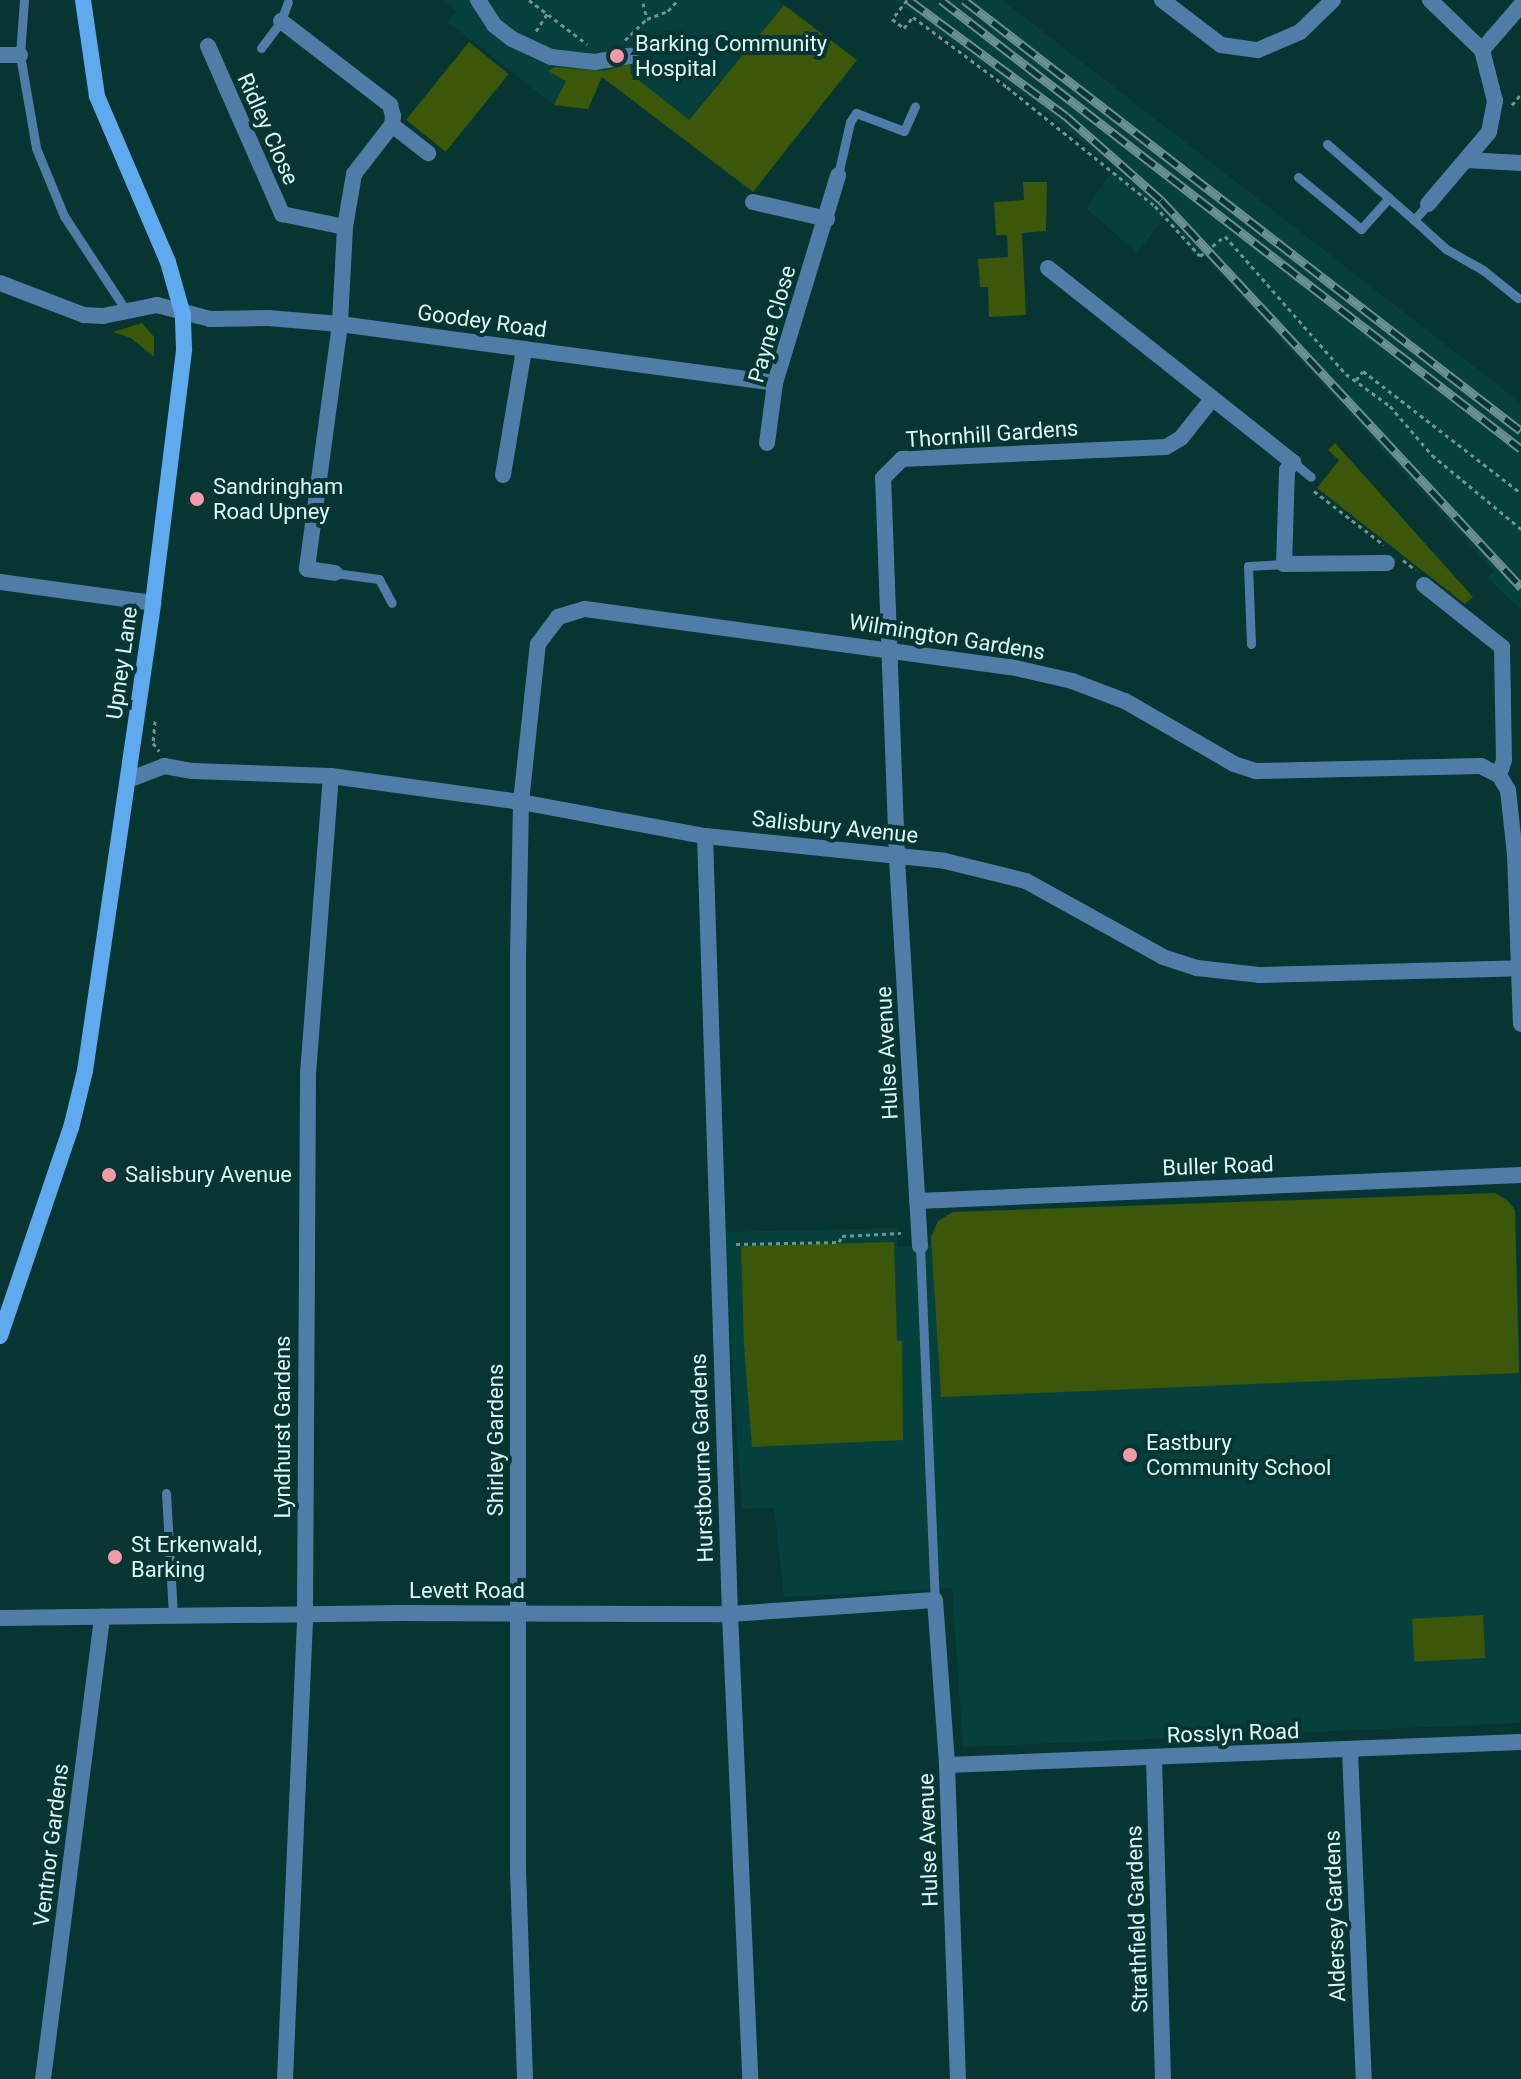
<!DOCTYPE html>
<html>
<head>
<meta charset="utf-8">
<style>
	body { margin:0 }
	#map { position:relative; width:1521px; height:2079px; overflow:hidden; background:#063532; font-family:Roboto,sans-serif }
	div>[style] { position:absolute }
	[style*='--x'] { left:calc(var(--x)*1px); top:calc(var(--y)*1px); width:calc(var(--w)*1px); rotate:calc(var(--a)*1deg) }
	.built>* { inset:0; background:#05403d }
	.green>* { inset:0; background:#3b570a; transform-origin:0 0 }
	.path>* { height:3px; margin-top:-1.5px; transform-origin:0; background:repeating-linear-gradient(90deg,#6d9491 0 4px,transparent 0 8px) }
	.lane>* { height:9px; margin:-4.5px; padding:0 4.5px; transform-origin:4.5px; border-radius:4.5px; background:#507da8 }
	.street>* { height:16px; margin:-8px; padding:0 8px; transform-origin:8px; border-radius:8px; background:#507da8 }
	.secondary>* { height:16px; margin:-8px; padding:0 8px; transform-origin:8px; border-radius:8px; background:#5fa9ef }
	.rail>* { height:9px; margin-top:-4.5px; transform-origin:0; background:repeating-linear-gradient(90deg,#063532 0 18px,#6a918e 0 36px); box-sizing:border-box; border-block:2px solid #6a918e }
	.dots>* { width:22px; height:22px; translate:-50% -50%; box-sizing:border-box; border:4px solid #063532; border-radius:50% }
	span { translate:-50% -50%; white-space:nowrap; text-align:center; line-height:1.15; -webkit-text-stroke:8px #063532; paint-order:stroke }
	.poi-label { font-size:22px; color:#dbf8f5 }
	.left { translate:0 -50%; text-align:left }
	.street-label { font-size:22px; color:#dbf8f5 }
</style>
</head>
<body>
<div id="map">
	<div class="built">
		<div style="clip-path:polygon(442px 0,777px 0,784px 5px,676px 134px,602px 77px,588px 109px,554px 105px,448px 22px,456px 11px)"></div>
		<div style="clip-path:polygon(894px 0,1002px 0,1521px 403px,1521px 610px,1488px 578px,1494px 571px,1204px 256px,1199px 259px,1164px 217px,1137px 253px,1086px 208px,1115px 168px,1009px 84px)"></div>
		<div style="clip-path:polygon(1495px 1193px,1508px 1201px,1515px 1210px,1521px 1402px,1521px 1723px,963px 1747px,952px 1588px,784px 1597px,774px 1508px,742px 1509px,724px 1232px,897px 1228px,898px 1247px,932px 1245px,938px 1221px,953px 1212px)"></div>
	</div>
	<div class="green">
		<div style="clip-path:polygon(784px 5px,857px 60px,753px 192px,602px 77px,588px 109px,554px 105px,566px 81px,548px 71px,555px 67px,603px 71px,630px 64px,631px 74px,689px 120px)"></div>
		<div style="left:469px;top:42px;width:51px;height:100px;rotate:39deg"></div>
		<div style="clip-path:polygon(1023px 182px,1047px 182px,1046px 231px,1022px 233px,1026px 315px,989px 317px,988px 287px,980px 287px,978px 259px,1008px 257px,1007px 235px,996px 235px,994px 202px,1024px 200px)"></div>
		<div style="clip-path:polygon(142px 323px,154px 337px,154px 357px,131px 338px,113px 332px)"></div>
		<div style="clip-path:polygon(1335px 443px,1473px 597px,1465px 604px,1317px 488px,1339px 460px,1328px 450px)"></div>
		<div style="clip-path:polygon(1495px 1193px,1508px 1201px,1515px 1210px,1519px 1373px,941px 1397px,931px 1237px,938px 1221px,953px 1212px)"></div>
		<div style="clip-path:polygon(894px 1242px,897px 1341px,902px 1341px,903px 1440px,752px 1447px,744px 1345px,741px 1246px)"></div>
		<div style="left:1483px;top:1615px;width:43px;height:71px;rotate:87deg"></div>
	</div>
	<div class="path">
		<div style="--x:529;--y:0;--w:73;--a:37.2"></div>
		<div style="--x:907;--y:0;--w:24;--a:128"></div>
		<div style="--x:892;--y:19;--w:15;--a:37"></div>
		<div style="--x:904;--y:28;--w:14;--a:-51"></div>
		<div style="--x:913;--y:17;--w:117;--a:36.7"></div>
		<div style="--x:1007;--y:87;--w:190;--a:38.8"></div>
		<div style="--x:1155;--y:206;--w:67;--a:48"></div>
		<div style="--x:1200;--y:256;--w:32;--a:-39"></div>
		<div style="--x:1225;--y:236;--w:184;--a:48.8"></div>
		<div style="--x:1346;--y:374;--w:54;--a:36"></div>
		<div style="--x:1390;--y:406;--w:65;--a:49.4"></div>
		<div style="--x:1432;--y:455;--w:116;--a:39.7"></div>
		<div style="--x:643;--y:3;--w:16;--a:76"></div>
		<div style="--x:536;--y:31;--w:24;--a:-57"></div>
		<div style="--x:625;--y:40;--w:30;--a:-44"></div>
		<div style="--x:647;--y:19;--w:22;--a:-21"></div>
		<div style="--x:668;--y:11;--w:15;--a:-48"></div>
		<div style="--x:1512;--y:105;--w:14;--a:-51"></div>
		<div style="--x:1356;--y:380;--w:11;--a:-52"></div>
		<div style="--x:1363;--y:371;--w:200;--a:37.7"></div>
		<div style="--x:1314;--y:491;--w:88;--a:37.6"></div>
		<div style="--x:1403;--y:560;--w:16;--a:38"></div>
		<div style="--x:155;--y:721;--w:22;--a:95"></div>
		<div style="--x:153;--y:743;--w:10;--a:53"></div>
		<div style="--x:736;--y:1244;--w:103;--a:-1.1"></div>
		<div style="--x:839;--y:1242;--w:7;--a:-63"></div>
		<div style="--x:842;--y:1236;--w:59;--a:-2.9"></div>
	</div>
	<div class="lane">
		<div style="--x:24;--y:0;--w:55;--a:94.2"></div>
		<div style="--x:20;--y:55;--w:94;--a:80.2"></div>
		<div style="--x:36;--y:148;--w:74;--a:67.6"></div>
		<div style="--x:64;--y:216;--w:115;--a:56.7"></div>
		<div style="--x:261;--y:48;--w:34;--a:-53"></div>
		<div style="--x:281;--y:21;--w:20;--a:-70"></div>
		<div style="--x:1327;--y:144;--w:116;--a:41.1"></div>
		<div style="--x:838;--y:175;--w:54;--a:-77.2"></div>
		<div style="--x:850;--y:122;--w:11;--a:-56"></div>
		<div style="--x:856;--y:113;--w:51;--a:20.6"></div>
		<div style="--x:904;--y:131;--w:27;--a:-66"></div>
		<div style="--x:1298;--y:177;--w:82;--a:39.5"></div>
		<div style="--x:1361;--y:229;--w:42;--a:-47.9"></div>
		<div style="--x:1428;--y:204;--w:21;--a:131"></div>
		<div style="--x:1414;--y:220;--w:43;--a:42.2"></div>
		<div style="--x:1446;--y:249;--w:43;--a:29.6"></div>
		<div style="--x:1483;--y:270;--w:45;--a:38.7"></div>
		<div style="--x:1293;--y:462;--w:23;--a:40"></div>
		<div style="--x:335;--y:573;--w:44;--a:7.8"></div>
		<div style="--x:379;--y:579;--w:27;--a:62"></div>
		<div style="--x:1251;--y:644;--w:78;--a:-92.2"></div>
		<div style="--x:1248;--y:566;--w:36;--a:-3"></div>
		<div style="--x:920;--y:1246;--w:354;--a:87.6"></div>
		<div style="--x:166;--y:1493;--w:123;--a:86.7"></div>
	</div>
	<div class="street">
		<div style="--x:478;--y:0;--w:30;--a:57"></div>
		<div style="--x:494;--y:25;--w:23;--a:38"></div>
		<div style="--x:512;--y:39;--w:43;--a:24.8"></div>
		<div style="--x:551;--y:57;--w:44;--a:6.5"></div>
		<div style="--x:595;--y:62;--w:36;--a:-10"></div>
		<div style="--x:1162;--y:0;--w:74;--a:37.3"></div>
		<div style="--x:1221;--y:45;--w:37;--a:8"></div>
		<div style="--x:1258;--y:50;--w:46;--a:-23.2"></div>
		<div style="--x:1300;--y:32;--w:46;--a:-44.1"></div>
		<div style="--x:1430;--y:0;--w:72;--a:43.9"></div>
		<div style="--x:281;--y:21;--w:138;--a:37.6"></div>
		<div style="--x:390;--y:105;--w:11;--a:75"></div>
		<div style="--x:393;--y:116;--w:9;--a:96"></div>
		<div style="--x:392;--y:125;--w:62;--a:127.8"></div>
		<div style="--x:354;--y:174;--w:54;--a:99.6"></div>
		<div style="--x:345;--y:227;--w:97;--a:93"></div>
		<div style="--x:340;--y:324;--w:247;--a:97.7"></div>
		<div style="--x:307;--y:569;--w:28;--a:8"></div>
		<div style="--x:208;--y:46;--w:184;--a:66.2"></div>
		<div style="--x:282;--y:214;--w:64;--a:11.7"></div>
		<div style="--x:0;--y:55;--w:20;--a:0"></div>
		<div style="--x:392;--y:125;--w:46;--a:37.9"></div>
		<div style="--x:1466;--y:160;--w:55;--a:3.1"></div>
		<div style="--x:753;--y:202;--w:76;--a:12.9"></div>
		<div style="--x:1428;--y:204;--w:94;--a:-49.7"></div>
		<div style="--x:1489;--y:132;--w:32;--a:-79"></div>
		<div style="--x:1495;--y:101;--w:53;--a:-104.3"></div>
		<div style="--x:1482;--y:50;--w:60;--a:-49.1"></div>
		<div style="--x:1048;--y:268;--w:313;--a:38.4"></div>
		<div style="--x:1293;--y:462;--w:10;--a:127"></div>
		<div style="--x:1287;--y:470;--w:94;--a:91.8"></div>
		<div style="--x:1284;--y:564;--w:103;--a:-0.6"></div>
		<div style="--x:0;--y:283;--w:90;--a:20.9"></div>
		<div style="--x:84;--y:315;--w:19;--a:3"></div>
		<div style="--x:103;--y:316;--w:55;--a:-11.5"></div>
		<div style="--x:157;--y:305;--w:55;--a:14.8"></div>
		<div style="--x:210;--y:319;--w:58;--a:-1"></div>
		<div style="--x:268;--y:318;--w:72;--a:4.8"></div>
		<div style="--x:340;--y:324;--w:439;--a:7.7"></div>
		<div style="--x:767;--y:443;--w:61;--a:-82.4"></div>
		<div style="--x:775;--y:383;--w:217;--a:-73.1"></div>
		<div style="--x:503;--y:475;--w:128;--a:-80.5"></div>
		<div style="--x:0;--y:582;--w:154;--a:7.8"></div>
		<div style="--x:1424;--y:585;--w:100;--a:38.5"></div>
		<div style="--x:1502;--y:647;--w:113;--a:89"></div>
		<div style="--x:1504;--y:760;--w:16;--a:108"></div>
		<div style="--x:128;--y:780;--w:39;--a:-21"></div>
		<div style="--x:164;--y:766;--w:29;--a:10"></div>
		<div style="--x:193;--y:771;--w:138;--a:2.1"></div>
		<div style="--x:331;--y:776;--w:192;--a:7.8"></div>
		<div style="--x:521;--y:802;--w:187;--a:10.5"></div>
		<div style="--x:705;--y:836;--w:241;--a:5.9"></div>
		<div style="--x:945;--y:861;--w:83;--a:13.9"></div>
		<div style="--x:1026;--y:881;--w:157;--a:29"></div>
		<div style="--x:1163;--y:957;--w:36;--a:18"></div>
		<div style="--x:1197;--y:968;--w:62;--a:6.4"></div>
		<div style="--x:1259;--y:975;--w:262;--a:-1.5"></div>
		<div style="--x:705;--y:836;--w:778;--a:88.16"></div>
		<div style="--x:730;--y:1614;--w:465;--a:87.5"></div>
		<div style="--x:917;--y:1201;--w:605;--a:-2.46"></div>
		<div style="--x:920;--y:1246;--w:390;--a:-93.4"></div>
		<div style="--x:897;--y:857;--w:379;--a:-92.1"></div>
		<div style="--x:883;--y:478;--w:27;--a:-45"></div>
		<div style="--x:902;--y:459;--w:264;--a:-2.6"></div>
		<div style="--x:1166;--y:447;--w:17;--a:-31"></div>
		<div style="--x:1181;--y:438;--w:50;--a:-51.5"></div>
		<div style="--x:0;--y:1618;--w:400;--a:-0.7"></div>
		<div style="--x:400;--y:1613;--w:330;--a:0.2"></div>
		<div style="--x:730;--y:1614;--w:205;--a:-3.9"></div>
		<div style="--x:935;--y:1600;--w:165;--a:85.8"></div>
		<div style="--x:947;--y:1765;--w:314;--a:88"></div>
		<div style="--x:1350;--y:1751;--w:328;--a:87.6"></div>
		<div style="--x:1154;--y:1758;--w:321;--a:88.4"></div>
		<div style="--x:947;--y:1765;--w:574;--a:-2.29"></div>
		<div style="--x:43;--y:2079;--w:466;--a:-82.7"></div>
		<div style="--x:285;--y:2079;--w:465;--a:-87.5"></div>
		<div style="--x:305;--y:1614;--w:540;--a:-89.68"></div>
		<div style="--x:308;--y:1074;--w:299;--a:-85.6"></div>
		<div style="--x:525;--y:2079;--w:213;--a:-91.9"></div>
		<div style="--x:518;--y:1866;--w:908;--a:-90"></div>
		<div style="--x:518;--y:958;--w:156;--a:-88.9"></div>
		<div style="--x:521;--y:802;--w:159;--a:-83.9"></div>
		<div style="--x:538;--y:644;--w:34;--a:-53"></div>
		<div style="--x:558;--y:617;--w:28;--a:-17"></div>
		<div style="--x:585;--y:609;--w:430;--a:7.8"></div>
		<div style="--x:1011;--y:667;--w:63;--a:12.9"></div>
		<div style="--x:1072;--y:681;--w:57;--a:20.7"></div>
		<div style="--x:1125;--y:701;--w:126;--a:30"></div>
		<div style="--x:1234;--y:764;--w:23;--a:18"></div>
		<div style="--x:1256;--y:771;--w:225;--a:-1.3"></div>
		<div style="--x:1481;--y:766;--w:20;--a:27"></div>
		<div style="--x:1499;--y:775;--w:17;--a:59"></div>
		<div style="--x:1508;--y:790;--w:64;--a:83.8"></div>
		<div style="--x:1515;--y:854;--w:170;--a:88"></div>
	</div>
	<div class="secondary">
		<div style="--x:0;--y:1336;--w:220;--a:-71.2"></div>
		<div style="--x:71;--y:1128;--w:59;--a:-76.2"></div>
		<div style="--x:85;--y:1071;--w:473;--a:-81.7"></div>
		<div style="--x:153;--y:603;--w:256;--a:-83"></div>
		<div style="--x:184;--y:349;--w:34;--a:-92"></div>
		<div style="--x:183;--y:315;--w:55;--a:-105.8"></div>
		<div style="--x:168;--y:262;--w:181;--a:-113.2"></div>
		<div style="--x:97;--y:96;--w:97;--a:-98.3"></div>
	</div>
	<div class="rail">
		<div style="--x:909;--y:0;--w:195;--a:36.5"></div>
		<div style="--x:1066;--y:116;--w:127;--a:41.5"></div>
		<div style="--x:1161;--y:200;--w:529;--a:47.07"></div>
		<div style="--x:941;--y:0;--w:733;--a:37.74"></div>
		<div style="--x:964;--y:0;--w:704;--a:37.73"></div>
	</div>
	<div class="dots">
		<div style="left:617px;top:56px;background:#f39aa9"></div>
		<div style="left:197px;top:499px;background:#f39aa9"></div>
		<div style="left:109px;top:1175px;background:#f39aa9"></div>
		<div style="left:1130px;top:1455px;background:#f39aa9"></div>
		<div style="left:115px;top:1557px;background:#f39aa9"></div>
	</div>
	<div class="poi-label">
		<span class="left" style="left:635px;top:56px">Barking Community<br>Hospital</span>
		<span class="left" style="left:213px;top:499px">Sandringham<br>Road Upney</span>
		<span class="left" style="left:125px;top:1175px">Salisbury Avenue</span>
		<span class="left" style="left:1146px;top:1455px">Eastbury<br>Community School</span>
		<span class="left" style="left:131px;top:1557px">St Erkenwald,<br>Barking</span>
	</div>
	<div class="street-label">
		<span style="left:268px;top:129px;rotate:66deg">Ridley Close</span>
		<span style="left:482px;top:321px;rotate:8deg">Goodey Road</span>
		<span style="left:772px;top:324px;rotate:-74deg">Payne Close</span>
		<span style="left:992px;top:434px;rotate:-4deg">Thornhill Gardens</span>
		<span style="left:947px;top:637px;rotate:9deg">Wilmington Gardens</span>
		<span style="left:122px;top:663px;rotate:-82deg">Upney Lane</span>
		<span style="left:835px;top:827px;rotate:6deg">Salisbury Avenue</span>
		<span style="left:887px;top:1053px;rotate:-93deg">Hulse Avenue</span>
		<span style="left:1218px;top:1166px;rotate:-2deg">Buller Road</span>
		<span style="left:283px;top:1427px;rotate:-90deg">Lyndhurst Gardens</span>
		<span style="left:496px;top:1440px;rotate:-90deg">Shirley Gardens</span>
		<span style="left:702px;top:1458px;rotate:-92deg">Hurstbourne Gardens</span>
		<span style="left:467px;top:1591px">Levett Road</span>
		<span style="left:1233px;top:1733px;rotate:-2deg">Rosslyn Road</span>
		<span style="left:928px;top:1840px;rotate:-92deg">Hulse Avenue</span>
		<span style="left:51px;top:1845px;rotate:-83deg">Ventnor Gardens</span>
		<span style="left:1335px;top:1916px;rotate:-92deg">Aldersey Gardens</span>
		<span style="left:1137px;top:1919px;rotate:-92deg">Strathfield Gardens</span>
	</div>
</div>
</body>
</html>
